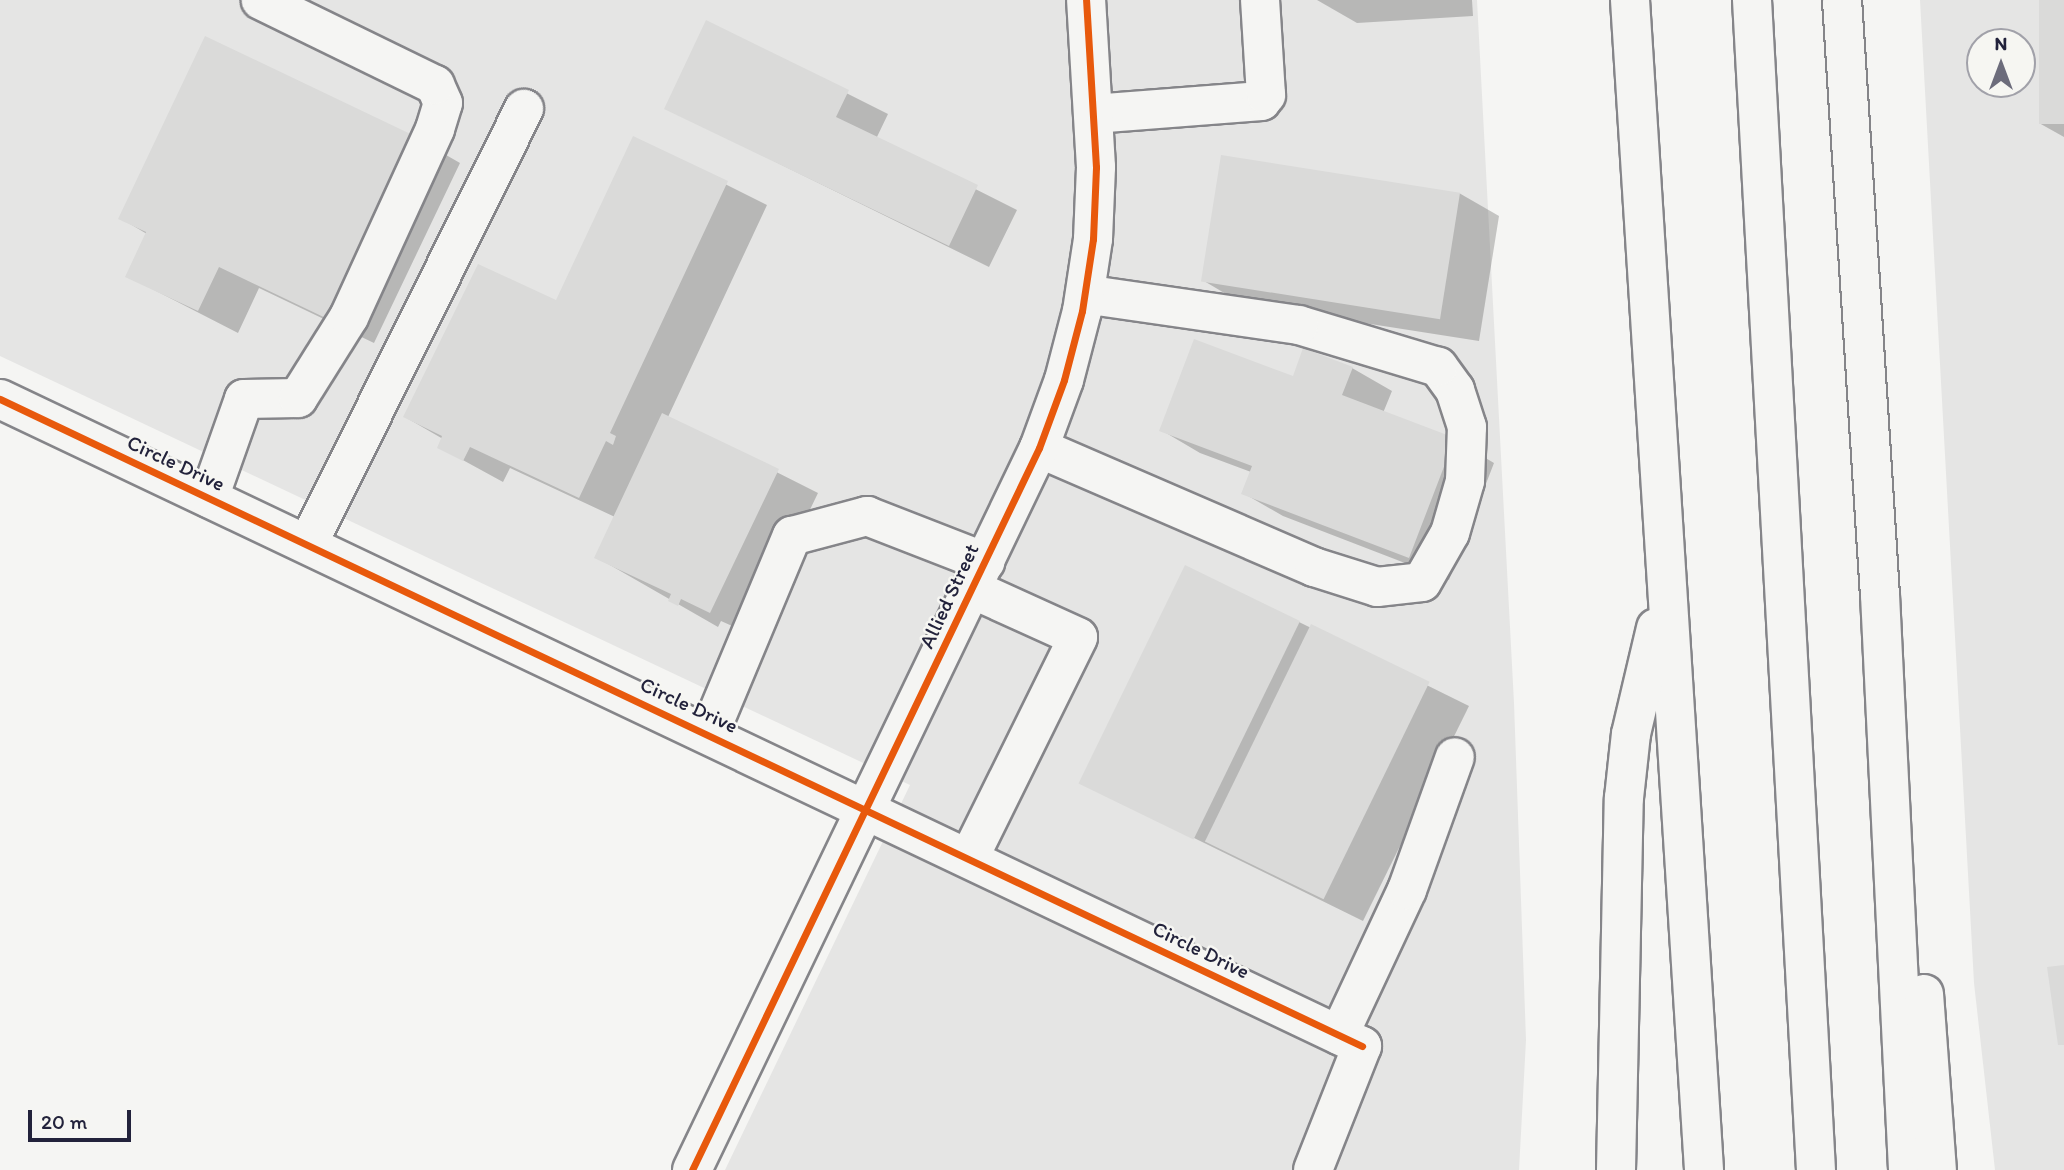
<!DOCTYPE html>
<html>
<head>
<meta charset="utf-8">
<style>
	body { margin:0 }
	#map { position:relative; width:2064px; height:1170px; overflow:hidden; background:#f5f5f3; font-family:Itim,sans-serif }
	div>[style] { position:absolute }
	[style*='--x'] { left:calc(var(--x)*1px); top:calc(var(--y)*1px); width:calc(var(--w)*1px); rotate:calc(var(--a)*1deg) }
	.built>* { inset:0; background:#e5e5e4 }
	.shadow>* { inset:0; background:#0003 }
	.building>* { inset:0; background:#dadad9; transform-origin:0 0 }
	.roads { filter:drop-shadow(2px 0 #858589) drop-shadow(-2px 0 #858589) drop-shadow(0 2px #858589) drop-shadow(0 -2px #858589) }
	.minor>* { height:38px; margin:-19px; padding:0 19px; transform-origin:19px; border-radius:19px; background:#f5f5f3 }
	.highway>* { height:38px; margin:-19px; padding:0 19px; transform-origin:19px; border-radius:19px; background:#f5f5f3 }
	.cycleway>* { height:7px; margin:-3.5px; padding:0 3.5px; transform-origin:3.5px; border-radius:3.5px; background:#e8590c }
	span { translate:-50% -50%; white-space:nowrap; text-align:center; line-height:1.15; -webkit-text-stroke:5px #f6f6f2; paint-order:stroke }
	.street-label { font-size:21px; color:#22223b }
	.north { position:absolute; left:1966px; top:28px; width:70px; height:70px; box-sizing:border-box; background:#f6f6f2; border:2px solid #a1a1a9; border-radius:50%; rotate:0deg; font-size:19px; font-weight:700; line-height:28px; text-align:center; color:#22223b }
	.north::after { content:''; display:block; margin:auto; width:24px; height:32px; background:#6c6c7b; clip-path:polygon(50% 0,100% 100%,50% 72%,0 100%) }
	.scale { position:absolute; left:28px; top:1110px; width:103px; height:32px; box-sizing:border-box; border:4px solid #22223b; border-top:0; padding-left:9px; font-size:21px; line-height:24px; white-space:nowrap; color:#22223b; -webkit-text-stroke:5px #f6f6f2; paint-order:stroke }
</style>
</head>
<body>
<div id="map">
	<div class="built">
		<div style="clip-path:polygon(0 0,1477px 0,1514px 703px,1526px 1040px,1519px 1170px,725px 1170px,910px 785px,0 356px)"></div>
		<div style="clip-path:polygon(evenodd,1920px 0,2064px 0,2064px 1170px,1995px 1170px,1974px 983px,1920px 0,1980px 42px,2022px 42px,2022px 84px,1980px 84px,1980px 42px)"></div>
	</div>
	<div class="shadow">
		<div style="clip-path:polygon(1317px 0,1472px 0,1473px 16px,1357px 23px)"></div>
		<div style="clip-path:polygon(2041px 0,2064px 0,2064px 137px,2039px 123px)"></div>
		<div style="clip-path:polygon(707px 23px,888px 114px,876px 139px,1017px 210px,989px 267px,666px 108px)"></div>
		<div style="clip-path:polygon(633px 138px,767px 205px,668px 417px,818px 493px,750px 634px,721px 621px,718px 627px,596px 557px,615px 517px,510px 468px,503px 482px,439px 447px,443px 439px,405px 417px,556px 302px)"></div>
		<div style="clip-path:polygon(420px 140px,460px 163px,374px 343px,259px 288px,238px 333px,127px 276px,147px 234px,120px 218px)"></div>
		<div style="clip-path:polygon(1459px 193px,1499px 216px,1479px 341px,1243px 304px,1204px 281px)"></div>
		<div style="clip-path:polygon(1352px 368px,1392px 391px,1383px 413px,1455px 440px,1494px 463px,1449px 580px,1283px 516px,1243px 493px,1251px 472px,1200px 453px,1161px 430px,1294px 379px)"></div>
		<div style="clip-path:polygon(1299px 622px,1469px 706px,1363px 921px,1082px 783px)"></div>
	</div>
	<div class="building">
		<div style="left:2039px;top:0;width:25px;height:124px"></div>
		<div style="clip-path:polygon(706px 20px,849px 90px,836px 117px,978px 185px,949px 246px,664px 109px)"></div>
		<div style="clip-path:polygon(205px 36px,421px 139px,334px 322px,219px 267px,198px 311px,125px 277px,146px 232px,118px 219px)"></div>
		<div style="clip-path:polygon(633px 136px,728px 181px,610px 433px,616px 436px,613px 445px,606px 441px,579px 498px,470px 447px,463px 461px,437px 448px,442px 436px,403px 417px,478px 264px,556px 300px)"></div>
		<div style="left:1221px;top:155px;width:242px;height:128px;rotate:9deg"></div>
		<div style="clip-path:polygon(1194px 339px,1293px 376px,1303px 348px,1353px 367px,1342px 395px,1455px 438px,1409px 558px,1241px 494px,1252px 466px,1159px 431px)"></div>
		<div style="clip-path:polygon(662px 413px,779px 469px,710px 613px,681px 599px,678px 606px,668px 601px,671px 594px,594px 558px)"></div>
		<div style="left:1185px;top:565px;width:128px;height:243px;rotate:26deg"></div>
		<div style="left:1311px;top:624px;width:132px;height:242px;rotate:26deg"></div>
		<div style="clip-path:polygon(2064px 965px,2064px 1045px,2058px 1045px,2047px 967px)"></div>
	</div>
	<div class="roads">
		<div class="minor">
			<div style="--x:1093;--y:114;--w:169;--a:-4.4"></div>
			<div style="--x:1261;--y:101;--w:8;--a:-50"></div>
			<div style="--x:1266;--y:95;--w:95;--a:-93.6"></div>
			<div style="--x:0;--y:399;--w:1508;--a:25.41"></div>
			<div style="--x:1362;--y:1046;--w:133;--a:111.6"></div>
			<div style="--x:1039;--y:448;--w:300;--a:23.4"></div>
			<div style="--x:1314;--y:567;--w:66;--a:17.6"></div>
			<div style="--x:1377;--y:587;--w:45;--a:-6.3"></div>
			<div style="--x:1422;--y:582;--w:56;--a:-60.3"></div>
			<div style="--x:1450;--y:533;--w:54;--a:-73.9"></div>
			<div style="--x:1465;--y:481;--w:54;--a:-87.9"></div>
			<div style="--x:1467;--y:427;--w:39;--a:-108"></div>
			<div style="--x:1455;--y:390;--w:29;--a:-126"></div>
			<div style="--x:1438;--y:367;--w:145;--a:-163.2"></div>
			<div style="--x:1299;--y:325;--w:216;--a:-171.8"></div>
			<div style="--x:209;--y:498;--w:105;--a:-70.5"></div>
			<div style="--x:244;--y:399;--w:54;--a:-1.1"></div>
			<div style="--x:298;--y:398;--w:96;--a:-57.8"></div>
			<div style="--x:349;--y:317;--w:207;--a:-65.4"></div>
			<div style="--x:435;--y:129;--w:27;--a:-73"></div>
			<div style="--x:443;--y:103;--w:20;--a:-114"></div>
			<div style="--x:435;--y:85;--w:194;--a:-154"></div>
			<div style="--x:308;--y:544;--w:486;--a:-63.6"></div>
			<div style="--x:709;--y:734;--w:215;--a:-67.3"></div>
			<div style="--x:792;--y:536;--w:78;--a:-14.9"></div>
			<div style="--x:867;--y:516;--w:127;--a:21.3"></div>
			<div style="--x:969;--y:858;--w:246;--a:-63.7"></div>
			<div style="--x:1078;--y:637;--w:116;--a:-155.6"></div>
			<div style="--x:1339;--y:1035;--w:160;--a:-64.9"></div>
			<div style="--x:1407;--y:890;--w:141;--a:-70.2"></div>
			<div style="--x:692;--y:1170;--w:801;--a:-64.33"></div>
			<div style="--x:1039;--y:448;--w:72;--a:-69.8"></div>
			<div style="--x:1064;--y:380;--w:71;--a:-75.4"></div>
			<div style="--x:1082;--y:311;--w:73;--a:-81.3"></div>
			<div style="--x:1093;--y:239;--w:72;--a:-87.6"></div>
			<div style="--x:1096;--y:167;--w:167;--a:-93.4"></div>
		</div>
		<div class="highway">
			<div style="--x:1630;--y:0;--w:1172;--a:86.38"></div>
			<div style="--x:1752;--y:0;--w:1172;--a:86.87"></div>
			<div style="--x:1842;--y:0;--w:596;--a:86.35"></div>
			<div style="--x:1880;--y:595;--w:576;--a:87.21"></div>
			<div style="--x:1924;--y:994;--w:176;--a:85.8"></div>
			<div style="--x:1616;--y:1170;--w:372;--a:-88.8"></div>
			<div style="--x:1624;--y:798;--w:64;--a:-83.8"></div>
			<div style="--x:1631;--y:734;--w:109;--a:-76.7"></div>
		</div>
	</div>
	<div class="cycleway">
		<div style="--x:0;--y:399;--w:1508;--a:25.41"></div>
		<div style="--x:692;--y:1170;--w:801;--a:-64.33"></div>
		<div style="--x:1039;--y:448;--w:72;--a:-69.8"></div>
		<div style="--x:1064;--y:380;--w:71;--a:-75.4"></div>
		<div style="--x:1082;--y:311;--w:73;--a:-81.3"></div>
		<div style="--x:1093;--y:239;--w:72;--a:-87.6"></div>
		<div style="--x:1096;--y:167;--w:167;--a:-93.4"></div>
	</div>
	<div class="street-label">
		<span style="left:176px;top:463px;rotate:25deg">Circle Drive</span>
		<span style="left:949px;top:596px;rotate:-65deg">Allied Street</span>
		<span style="left:689px;top:705px;rotate:25deg">Circle Drive</span>
		<span style="left:1201px;top:950px;rotate:26deg">Circle Drive</span>
	</div>
	<div class="north">N</div>
	<div class="scale">20 m</div>
</div>
</body>
</html>
